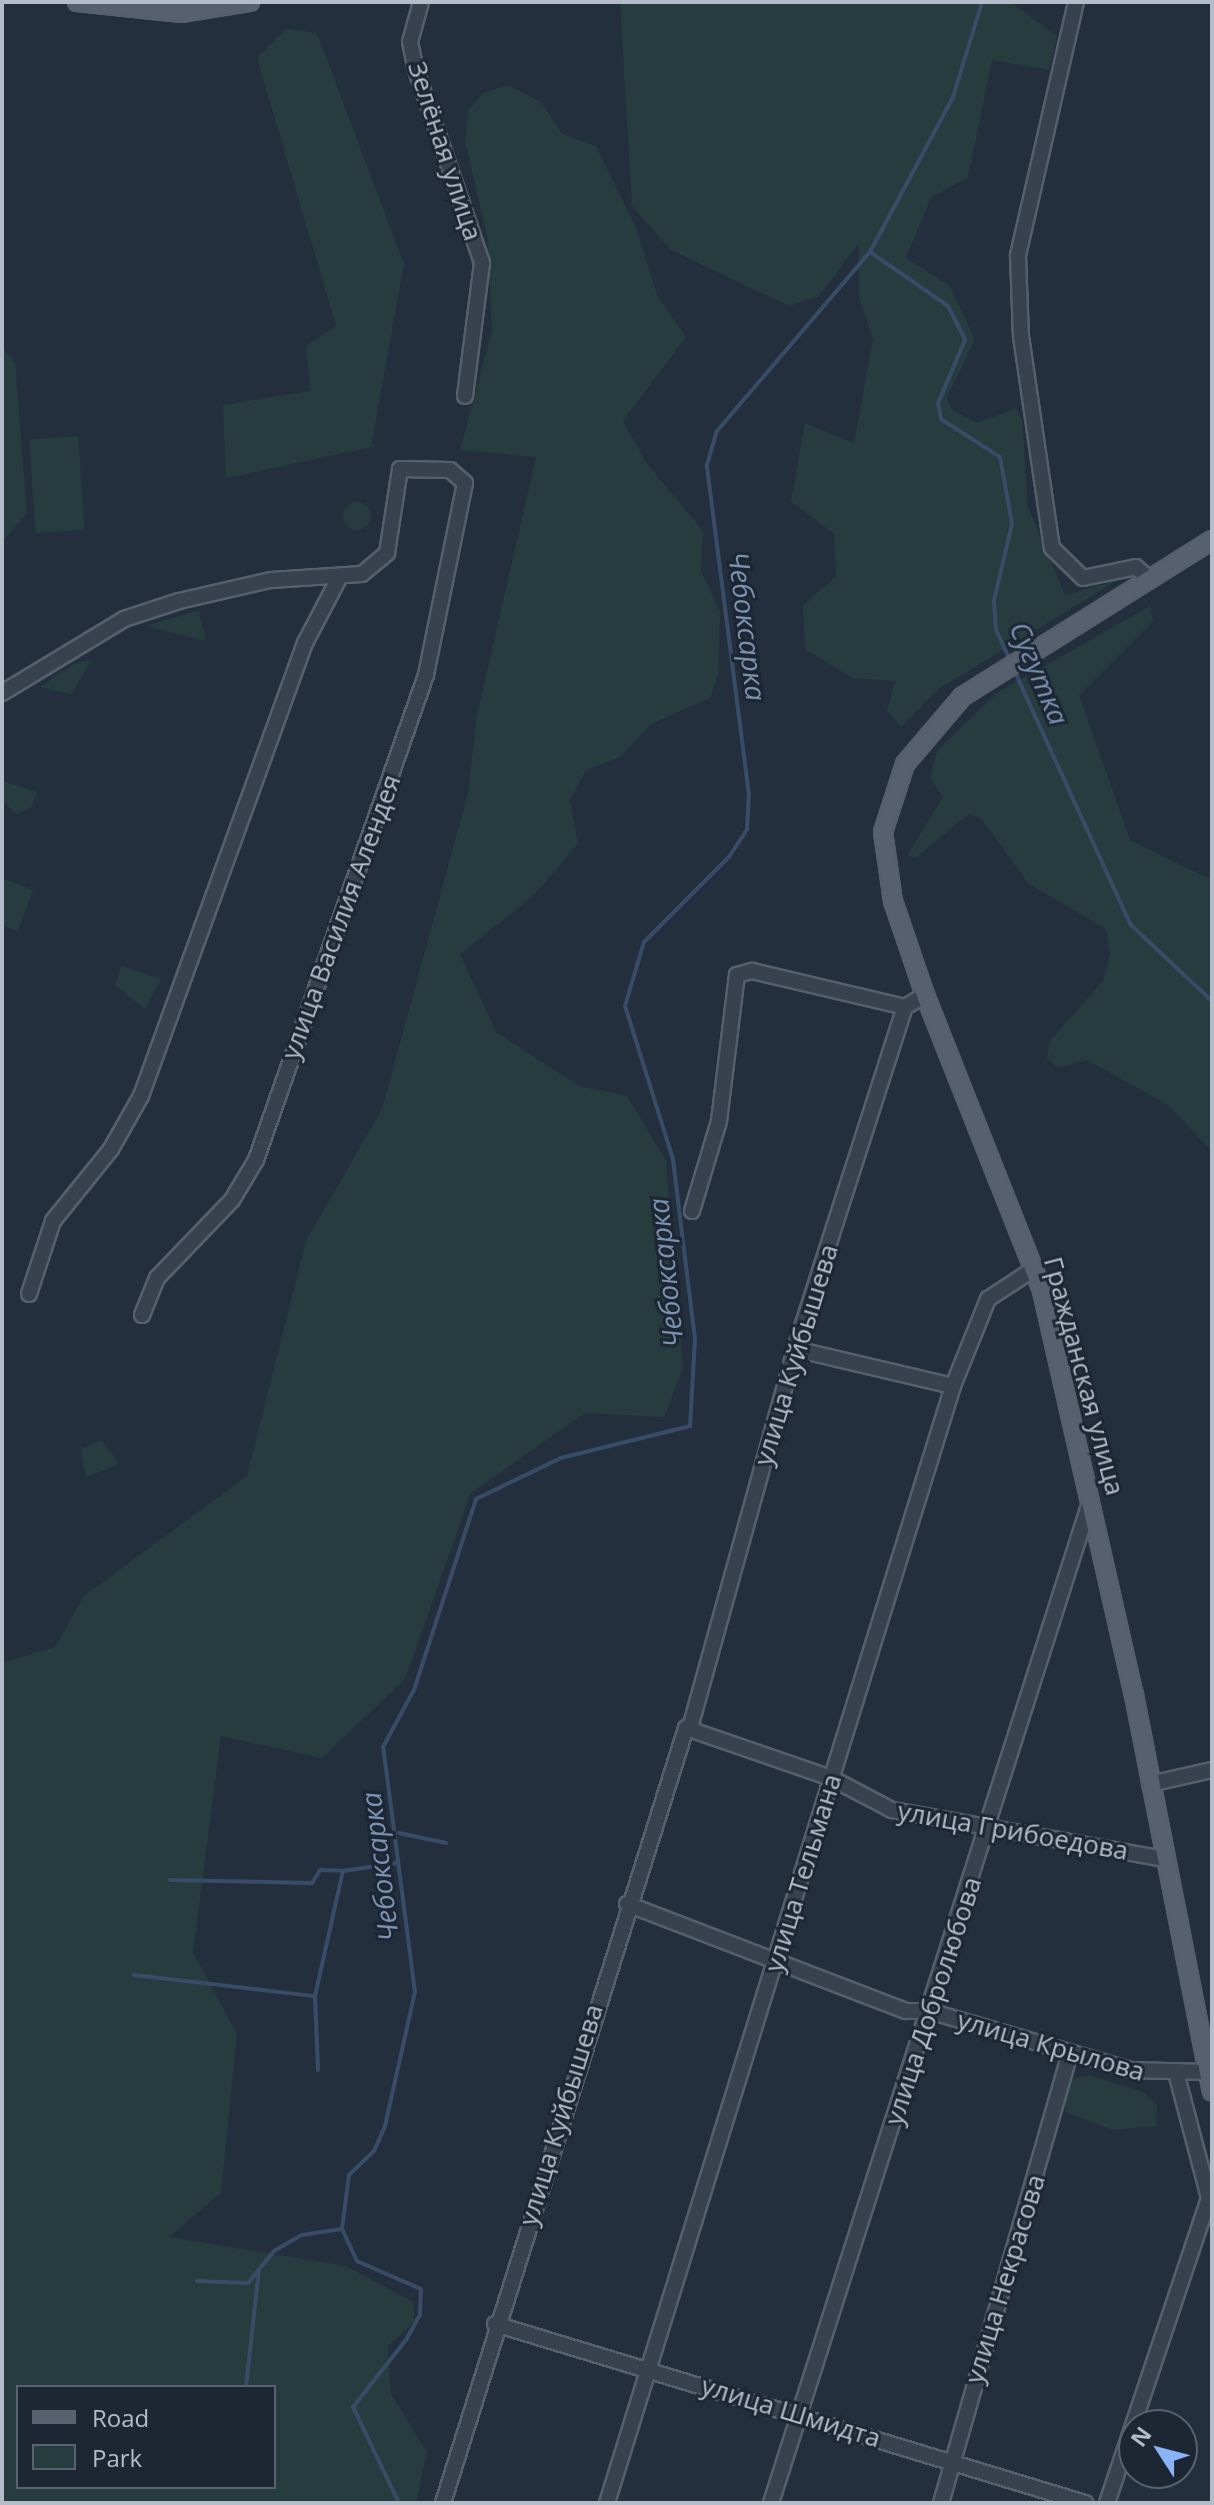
<!DOCTYPE html>
<html>
<head>
<meta charset="utf-8">
<style>
	body { margin:0 }
	#map { position:relative; width:1214px; height:2505px; overflow:hidden; background:#242f3e; font-family:"Open Sans",sans-serif }
	div>[style] { position:absolute }
	[style*='--x'] { left:calc(var(--x)*1px); top:calc(var(--y)*1px); width:calc(var(--w)*1px); rotate:calc(var(--a)*1deg) }
	.green>* { inset:0; background:#263c3f; transform-origin:0 0 }
	.round { border-radius:50% }
	.stream>* { height:4px; margin:-2px; padding:0 2px; transform-origin:2px; border-radius:2px; background:#394c67 }
	.roads { filter:drop-shadow(2px 0 #565f6c) drop-shadow(-2px 0 #565f6c) drop-shadow(0 2px #565f6c) drop-shadow(0 -2px #565f6c) }
	.minor>* { height:14px; margin:-7px; padding:0 7px; transform-origin:7px; border-radius:7px; background:#38414e }
	.major>* { height:16px; margin:-8px; padding:0 8px; transform-origin:8px; border-radius:8px; background:#56606e }
	span { translate:-50% -50%; white-space:nowrap; text-align:center; line-height:1.15; -webkit-text-stroke:6px #1d2633; paint-order:stroke }
	.street-label { font-size:26px; color:#b4bcc9 }
	.water-label { font-size:28px; color:#7c92b1; font-style:italic }
	.frame { position:absolute; inset:0; border:4px solid #b4bcc9; pointer-events:none }
	.legend { position:absolute; left:16px; top:2385px; width:260px; height:104px; box-sizing:border-box; background:#1d2633; border:2px solid #59626f; margin:0; padding:10px 14px; list-style:none; font-size:24px; color:#b4bcc9 }
	.legend li { display:flex; align-items:center; gap:16px; height:40px }
	.legend b { width:40px; border:2px solid #59626f }
	.north { position:absolute; left:1118px; top:2409px; width:80px; height:80px; box-sizing:border-box; background:#1d2633; border:2px solid #59626f; border-radius:50%; rotate:306deg; font-size:22px; font-weight:700; line-height:32px; text-align:center; color:#b4bcc9 }
	.north::after { content:''; display:block; margin:auto; width:28px; height:36px; background:#8ab4f8; clip-path:polygon(50% 0,100% 100%,50% 72%,0 100%) }
</style>
</head>
<body>
<div id="map">
	<div class="green">
		<div style="clip-path:polygon(620px 2px,1010px 2px,1057px 36px,1049px 70px,992px 60px,968px 178px,931px 197px,906px 258px,950px 286px,975px 340px,947px 397px,951px 409px,977px 423px,1016px 408px,1022px 420px,1028px 507px,1065px 595px,1116px 581px,937px 690px,901px 727px,887px 711px,895px 681px,852px 678px,805px 649px,803px 606px,836px 576px,834px 534px,791px 501px,805px 423px,854px 443px,873px 339px,859px 297px,859px 243px,819px 296px,789px 306px,671px 250px,632px 206px)"></div>
		<div style="clip-path:polygon(286px 29px,317px 33px,404px 264px,371px 447px,226px 478px,223px 405px,311px 391px,306px 346px,336px 326px,257px 58px)"></div>
		<div style="clip-path:polygon(evenodd,508px 85px,542px 103px,562px 134px,596px 146px,636px 228px,658px 297px,686px 337px,623px 421px,647px 464px,703px 531px,701px 570px,720px 612px,718px 675px,710px 698px,651px 724px,620px 757px,586px 770px,570px 800px,578px 844px,533px 896px,460px 954px,496px 1032px,579px 1086px,627px 1096px,666px 1161px,683px 1368px,664px 1417px,585px 1413px,471px 1493px,405px 1679px,322px 1758px,221px 1736px,193px 1952px,237px 2034px,221px 2193px,169px 2237px,346px 2266px,414px 2302px,414px 2323px,388px 2345px,391px 2394px,427px 2452px,416px 2503px,2px 2503px,2px 1663px,55px 1647px,84px 1596px,247px 1476px,306px 1241px,382px 1109px,468px 793px,477px 715px,536px 457px,460px 450px,492px 331px,488px 240px,465px 141px,468px 111px,483px 93px,508px 85px,18px 2387px,274px 2387px,274px 2487px,18px 2487px,18px 2387px)"></div>
		<div style="clip-path:polygon(2px 347px,15px 363px,27px 513px,2px 542px)"></div>
		<div style="left:78px;top:436px;width:94px;height:49px;rotate:86deg"></div>
		<div class="round" style="left:343px;top:502px;width:28px;height:28px"></div>
		<div style="clip-path:polygon(1150px 606px,1153px 621px,1079px 695px,1130px 840px,1212px 880px,1212px 1151px,1168px 1105px,1087px 1060px,1058px 1068px,1047px 1058px,1050px 1041px,1103px 981px,1110px 955px,1106px 929px,1029px 884px,980px 817px,969px 814px,915px 858px,907px 855px,943px 797px,930px 778px,937px 751px,997px 693px)"></div>
		<div style="clip-path:polygon(199px 610px,206px 641px,146px 626px)"></div>
		<div style="clip-path:polygon(92px 659px,72px 694px,40px 687px,74px 664px)"></div>
		<div style="clip-path:polygon(2px 781px,37px 792px,31px 808px,17px 814px,2px 800px)"></div>
		<div style="clip-path:polygon(2px 878px,33px 890px,18px 931px,2px 925px)"></div>
		<div style="clip-path:polygon(121px 966px,161px 979px,145px 1009px,115px 985px)"></div>
		<div style="clip-path:polygon(101px 1440px,120px 1464px,86px 1477px,81px 1449px)"></div>
		<div style="clip-path:polygon(1089px 2075px,1143px 2092px,1157px 2105px,1156px 2126px,1113px 2130px,1065px 2112px,1063px 2092px,1072px 2079px)"></div>
	</div>
	<div class="stream">
		<div style="--x:870;--y:252;--w:95;--a:34.7"></div>
		<div style="--x:948;--y:306;--w:38;--a:63"></div>
		<div style="--x:965;--y:340;--w:69;--a:113.2"></div>
		<div style="--x:938;--y:403;--w:16;--a:79"></div>
		<div style="--x:941;--y:419;--w:70;--a:32.8"></div>
		<div style="--x:1000;--y:457;--w:68;--a:79.8"></div>
		<div style="--x:1012;--y:524;--w:79;--a:103.2"></div>
		<div style="--x:994;--y:601;--w:29;--a:86"></div>
		<div style="--x:996;--y:630;--w:35;--a:65"></div>
		<div style="--x:1014;--y:670;--w:281;--a:65.4"></div>
		<div style="--x:1131;--y:925;--w:111;--a:43.2"></div>
		<div style="--x:399;--y:1833;--w:48;--a:12"></div>
		<div style="--x:170;--y:1880;--w:142;--a:1.2"></div>
		<div style="--x:312;--y:1883;--w:15;--a:-58"></div>
		<div style="--x:320;--y:1870;--w:23;--a:2"></div>
		<div style="--x:134;--y:1975;--w:181;--a:6.7"></div>
		<div style="--x:318;--y:2070;--w:74;--a:-92.3"></div>
		<div style="--x:315;--y:1996;--w:128;--a:-77.4"></div>
		<div style="--x:343;--y:1871;--w:54;--a:-8.6"></div>
		<div style="--x:197;--y:2281;--w:51;--a:2.2"></div>
		<div style="--x:248;--y:2283;--w:41;--a:-50.9"></div>
		<div style="--x:274;--y:2251;--w:32;--a:-30"></div>
		<div style="--x:302;--y:2235;--w:40;--a:-8.5"></div>
		<div style="--x:246;--y:2387;--w:118;--a:-83.7"></div>
		<div style="--x:399;--y:2503;--w:106;--a:-115.6"></div>
		<div style="--x:353;--y:2407;--w:85;--a:-51.7"></div>
		<div style="--x:406;--y:2340;--w:29;--a:-61"></div>
		<div style="--x:420;--y:2315;--w:26;--a:-88"></div>
		<div style="--x:421;--y:2289;--w:70;--a:-156.4"></div>
		<div style="--x:357;--y:2261;--w:35;--a:-115"></div>
		<div style="--x:342;--y:2229;--w:54;--a:-82.6"></div>
		<div style="--x:349;--y:2175;--w:35;--a:-44"></div>
		<div style="--x:374;--y:2151;--w:27;--a:-66"></div>
		<div style="--x:385;--y:2126;--w:137;--a:-77.4"></div>
		<div style="--x:415;--y:1992;--w:247;--a:-97.4"></div>
		<div style="--x:383;--y:1747;--w:65;--a:-61.5"></div>
		<div style="--x:414;--y:1690;--w:201;--a:-72"></div>
		<div style="--x:476;--y:1499;--w:94;--a:-25.8"></div>
		<div style="--x:561;--y:1458;--w:133;--a:-13.9"></div>
		<div style="--x:690;--y:1426;--w:87;--a:-86.7"></div>
		<div style="--x:695;--y:1339;--w:181;--a:-97"></div>
		<div style="--x:673;--y:1159;--w:160;--a:-107.4"></div>
		<div style="--x:625;--y:1006;--w:67;--a:-73.5"></div>
		<div style="--x:644;--y:942;--w:120;--a:-45"></div>
		<div style="--x:729;--y:857;--w:33;--a:-57"></div>
		<div style="--x:747;--y:829;--w:34;--a:-87"></div>
		<div style="--x:749;--y:795;--w:333;--a:-97.3"></div>
		<div style="--x:707;--y:465;--w:35;--a:-74"></div>
		<div style="--x:717;--y:431;--w:235;--a:-49.5"></div>
		<div style="--x:870;--y:252;--w:176;--a:-61.8"></div>
		<div style="--x:953;--y:97;--w:99;--a:-73"></div>
	</div>
	<div class="roads">
		<div class="minor">
			<div style="--x:421;--y:2;--w:41;--a:105.4"></div>
			<div style="--x:410;--y:42;--w:29;--a:78"></div>
			<div style="--x:416;--y:70;--w:204;--a:71.1"></div>
			<div style="--x:482;--y:263;--w:134;--a:97.3"></div>
			<div style="--x:1076;--y:2;--w:261;--a:102.9"></div>
			<div style="--x:1018;--y:256;--w:80;--a:87.9"></div>
			<div style="--x:1021;--y:336;--w:214;--a:81.7"></div>
			<div style="--x:1052;--y:548;--w:43;--a:44.1"></div>
			<div style="--x:1083;--y:578;--w:54;--a:-11.7"></div>
			<div style="--x:1136;--y:567;--w:18;--a:43"></div>
			<div style="--x:2;--y:693;--w:143;--a:-31.2"></div>
			<div style="--x:124;--y:619;--w:58;--a:-18.1"></div>
			<div style="--x:179;--y:601;--w:94;--a:-12.9"></div>
			<div style="--x:271;--y:580;--w:91;--a:-3.8"></div>
			<div style="--x:362;--y:574;--w:33;--a:-40"></div>
			<div style="--x:387;--y:553;--w:85;--a:-81.2"></div>
			<div style="--x:400;--y:469;--w:50;--a:1.1"></div>
			<div style="--x:450;--y:470;--w:20;--a:41"></div>
			<div style="--x:465;--y:483;--w:196;--a:101.5"></div>
			<div style="--x:426;--y:675;--w:514;--a:109.32"></div>
			<div style="--x:256;--y:1160;--w:47;--a:121"></div>
			<div style="--x:232;--y:1200;--w:108;--a:133.9"></div>
			<div style="--x:157;--y:1278;--w:40;--a:112"></div>
			<div style="--x:692;--y:1211;--w:94;--a:-73.3"></div>
			<div style="--x:719;--y:1121;--w:147;--a:-83"></div>
			<div style="--x:737;--y:975;--w:16;--a:-15"></div>
			<div style="--x:752;--y:971;--w:157;--a:13.2"></div>
			<div style="--x:29;--y:1294;--w:77;--a:-71.8"></div>
			<div style="--x:53;--y:1221;--w:92;--a:-51.1"></div>
			<div style="--x:111;--y:1149;--w:61;--a:-60.5"></div>
			<div style="--x:141;--y:1096;--w:482;--a:-70.1"></div>
			<div style="--x:305;--y:643;--w:76;--a:-62.4"></div>
			<div style="--x:795;--y:1349;--w:162;--a:13.2"></div>
			<div style="--x:690;--y:1728;--w:393;--a:-74.5"></div>
			<div style="--x:795;--y:1349;--w:359;--a:-72.2"></div>
			<div style="--x:905;--y:1007;--w:23;--a:-31"></div>
			<div style="--x:1150;--y:1784;--w:64;--a:-12.7"></div>
			<div style="--x:627;--y:1904;--w:299;--a:21"></div>
			<div style="--x:906;--y:2011;--w:23;--a:0"></div>
			<div style="--x:929;--y:2011;--w:210;--a:16.3"></div>
			<div style="--x:1131;--y:2070;--w:77;--a:1.5"></div>
			<div style="--x:495;--y:2324;--w:617;--a:16.88"></div>
			<div style="--x:443;--y:2503;--w:812;--a:-72.59"></div>
			<div style="--x:686;--y:1728;--w:153;--a:19"></div>
			<div style="--x:831;--y:1778;--w:69;--a:27.7"></div>
			<div style="--x:892;--y:1810;--w:276;--a:10.2"></div>
			<div style="--x:607;--y:2503;--w:1169;--a:-72.79"></div>
			<div style="--x:953;--y:1386;--w:94;--a:-68.1"></div>
			<div style="--x:988;--y:1299;--w:55;--a:-33.1"></div>
			<div style="--x:771;--y:2503;--w:1051;--a:-72.32"></div>
			<div style="--x:941;--y:2503;--w:465;--a:-74"></div>
			<div style="--x:1107;--y:2503;--w:322;--a:-71.5"></div>
			<div style="--x:1209;--y:2198;--w:126;--a:-104.7"></div>
		</div>
		<div class="major">
			<div style="--x:77;--y:2;--w:105;--a:6"></div>
			<div style="--x:181;--y:13;--w:70;--a:-9.1"></div>
			<div style="--x:1212;--y:540;--w:295;--a:147.9"></div>
			<div style="--x:962;--y:697;--w:88;--a:130.4"></div>
			<div style="--x:905;--y:764;--w:71;--a:107.9"></div>
			<div style="--x:883;--y:832;--w:70;--a:81.8"></div>
			<div style="--x:893;--y:901;--w:99;--a:71.2"></div>
			<div style="--x:925;--y:995;--w:318;--a:68.4"></div>
			<div style="--x:1042;--y:1291;--w:414;--a:77.2"></div>
			<div style="--x:1134;--y:1695;--w:404;--a:78.9"></div>
		</div>
	</div>
	<div class="street-label">
		<span style="left:445px;top:151px;rotate:72deg">Зелёная улица</span>
		<span style="left:341px;top:917px;rotate:-70deg">улица Василия Алендея</span>
		<span style="left:796px;top:1355px;rotate:-73deg">улица Куйбышева</span>
		<span style="left:1084px;top:1376px;rotate:75deg">Гражданская улица</span>
		<span style="left:1013px;top:1831px;rotate:10deg">улица Грибоедова</span>
		<span style="left:803px;top:1873px;rotate:-73deg">улица Тельмана</span>
		<span style="left:933px;top:2001px;rotate:-72deg">улица Добролюбова</span>
		<span style="left:1051px;top:2046px;rotate:16deg">улица Крылова</span>
		<span style="left:561px;top:2115px;rotate:-73deg">улица Куйбышева</span>
		<span style="left:1005px;top:2279px;rotate:-73deg">улица Некрасова</span>
		<span style="left:791px;top:2412px;rotate:17deg">улица Шмидта</span>
	</div>
	<div class="water-label">
		<span style="left:748px;top:626px;rotate:83deg">Чебоксарка</span>
		<span style="left:1040px;top:673px;rotate:67deg">Сугутка</span>
		<span style="left:665px;top:1273px;rotate:-96deg">Чебоксарка</span>
		<span style="left:379px;top:1867px;rotate:-97deg">Чебоксарка</span>
	</div>
	<div class="frame"></div>
	<ul class="legend">
	<li><b style="height:10px;background:#56606e"></b>Road</li>
	<li><b style="height:22px;background:#263c3f"></b>Park</li>
	</ul>
	<div class="north">N</div>
</div>
</body>
</html>
